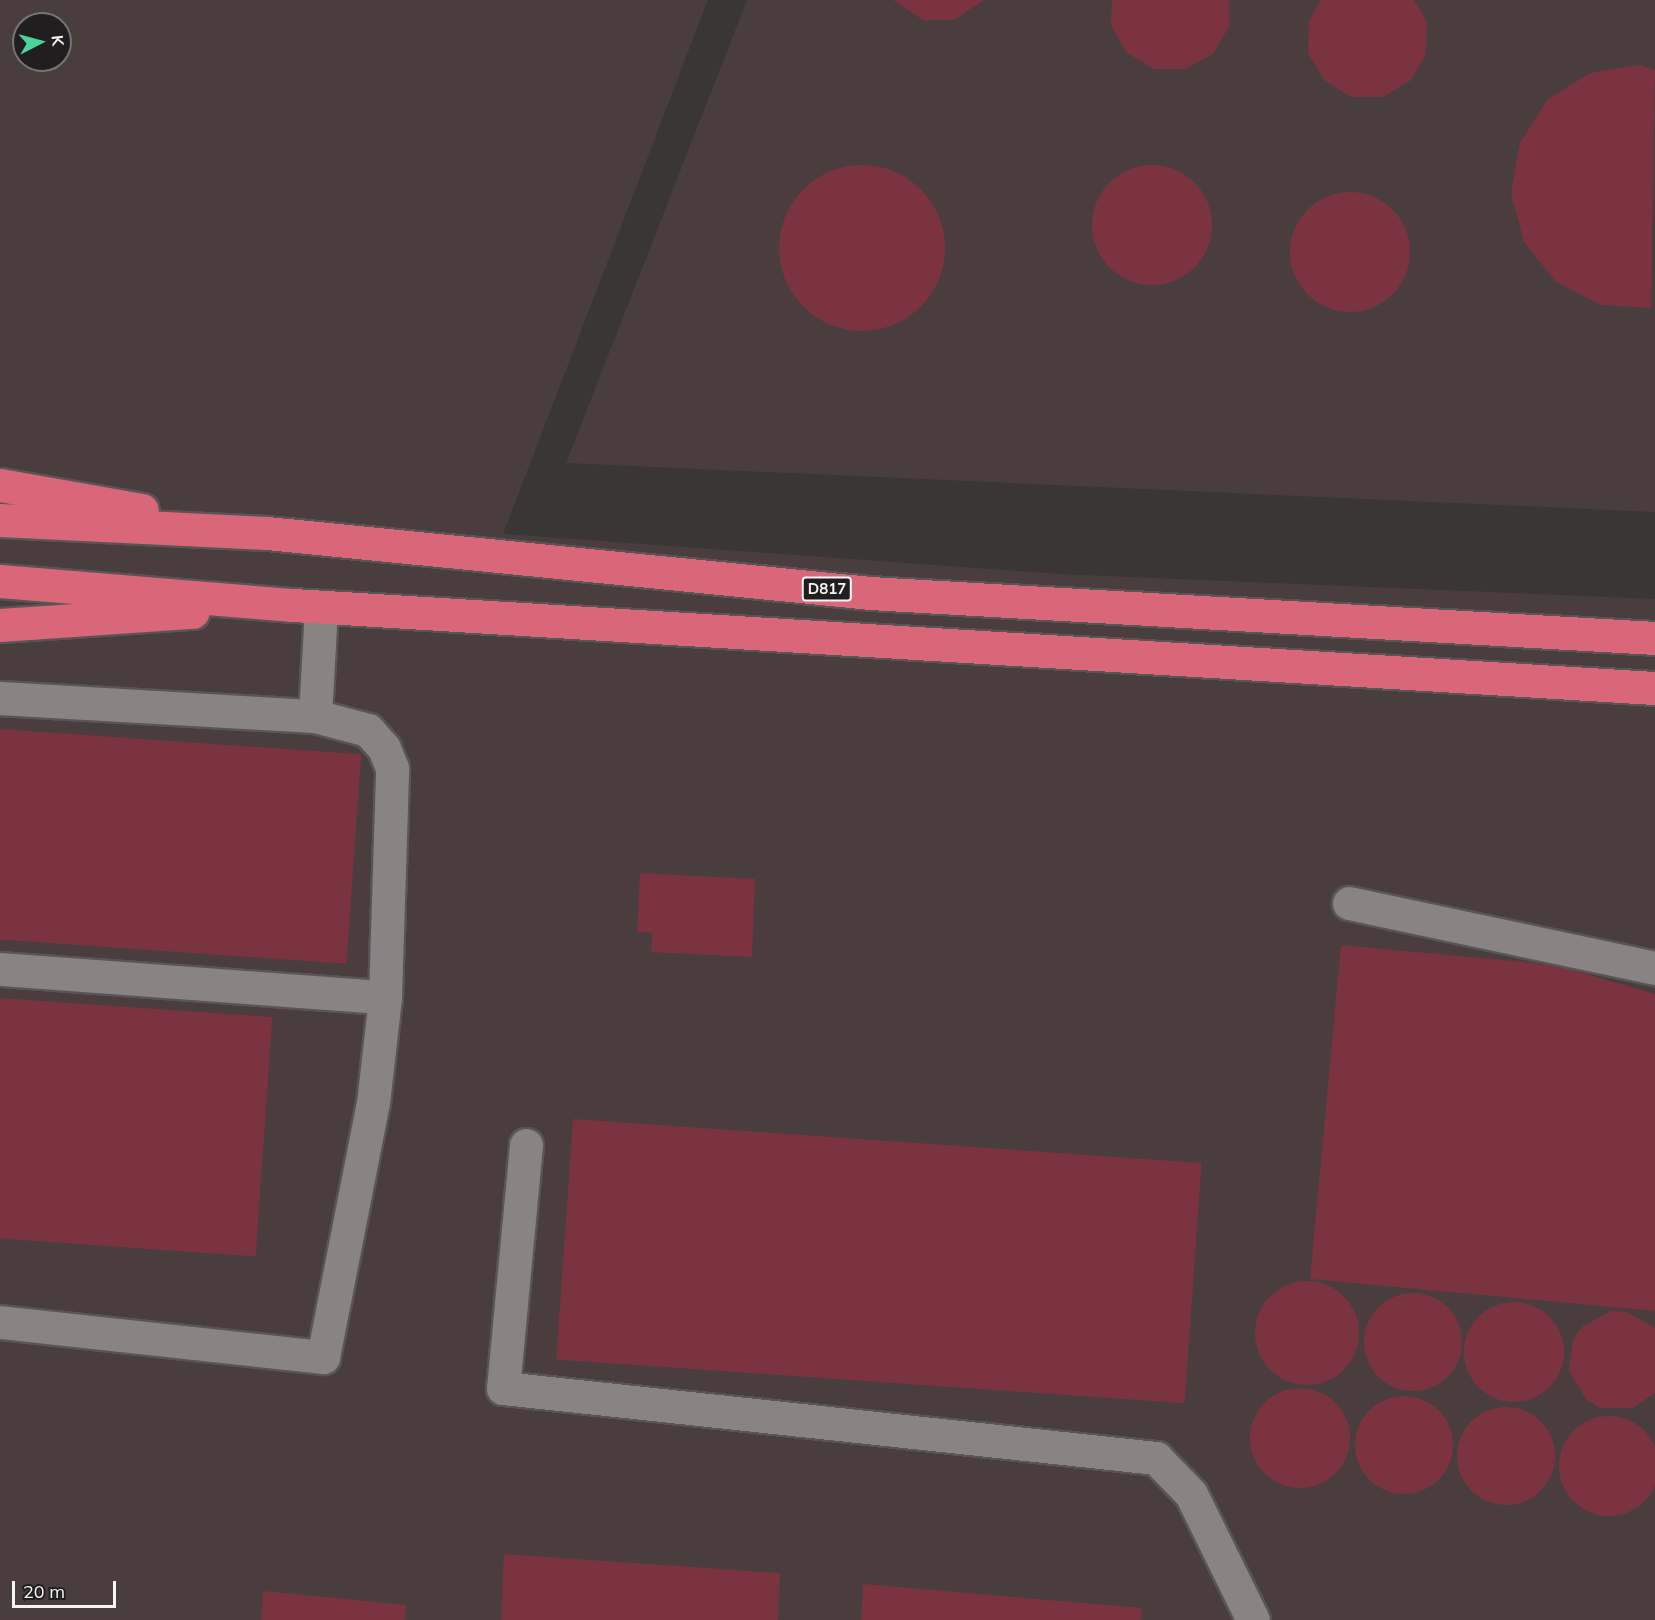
<!DOCTYPE html>
<html>
<head>
<meta charset="utf-8">
<style>
	body { margin:0 }
	#map { position:relative; width:1655px; height:1620px; overflow:hidden; background:#3b3636; font-family:Mulish,sans-serif }
	div>[style] { position:absolute }
	[style*='--x'] { left:calc(var(--x)*1px); top:calc(var(--y)*1px); width:calc(var(--w)*1px); rotate:calc(var(--a)*1deg) }
	.built>* { inset:0; background:#493d3e }
	.building>* { inset:0; background:#7b343f; transform-origin:0 0 }
	.round { border-radius:50% }
	.roads { filter:drop-shadow(2px 0 #595556) drop-shadow(-2px 0 #595556) drop-shadow(0 2px #595556) drop-shadow(0 -2px #595556) }
	.minor>* { height:33px; margin:-16.5px; padding:0 16.5px; transform-origin:16.5px; border-radius:16.5px; background:#898384 }
	.highway>* { height:33px; margin:-16.5px; padding:0 16.5px; transform-origin:16.5px; border-radius:16.5px; background:#da6778 }
	span { translate:-50% -50%; white-space:nowrap; text-align:center; line-height:1.15; -webkit-text-stroke:4.5px #201e1e; paint-order:stroke }
	.shield-label span { padding:2px 4px; background:#201e1e; border:2px solid; border-radius:4px; -webkit-text-stroke-width:0 }
	.shield-label { font-size:15px; color:#f7f4f4; font-weight:700 }
	.north { position:absolute; left:12px; top:12px; width:60px; height:60px; box-sizing:border-box; background:#201e1e; border:2px solid #767474; border-radius:50%; rotate:84deg; font-size:16px; font-weight:700; line-height:24px; text-align:center; color:#f7f4f4 }
	.north::after { content:''; display:block; margin:auto; width:21px; height:27px; background:#49d49c; clip-path:polygon(50% 0,100% 100%,50% 72%,0 100%) }
	.scale { position:absolute; left:12px; top:1581px; width:104px; height:27px; box-sizing:border-box; border:3px solid #f7f4f4; border-top:0; padding-left:8px; font-size:18px; line-height:21px; white-space:nowrap; color:#f7f4f4; -webkit-text-stroke:4px #201e1e; paint-order:stroke }
</style>
</head>
<body>
<div id="map">
	<div class="built">
		<div style="clip-path:polygon(evenodd,0 0,708px 0,503px 534px,1060px 574px,1655px 599px,1655px 1620px,0 1620px,0 0,24px 24px,60px 24px,60px 60px,24px 60px,24px 24px)"></div>
		<div style="clip-path:polygon(747px 0,1655px 0,1655px 512px,566px 463px)"></div>
	</div>
	<div class="building">
		<div style="clip-path:polygon(893px 0,984px 0,954px 20px,923px 20px)"></div>
		<div style="clip-path:polygon(1112px 0,1229px 0,1229px 27px,1213px 54px,1185px 69px,1154px 69px,1127px 53px,1111px 26px)"></div>
		<div style="clip-path:polygon(1321px 0,1414px 0,1427px 22px,1426px 54px,1410px 81px,1383px 97px,1351px 97px,1324px 80px,1308px 53px,1309px 21px)"></div>
		<div style="clip-path:polygon(1640px 65px,1655px 70px,1651px 308px,1601px 305px,1556px 282px,1524px 242px,1511px 193px,1520px 143px,1547px 100px,1590px 73px)"></div>
		<div class="round" style="left:779px;top:165px;width:166px;height:166px"></div>
		<div class="round" style="left:1092px;top:165px;width:120px;height:120px"></div>
		<div class="round" style="left:1290px;top:192px;width:120px;height:120px"></div>
		<div style="left:0;top:729px;width:362px;height:210px;rotate:4deg"></div>
		<div style="clip-path:polygon(640px 873px,755px 879px,752px 957px,651px 952px,652px 933px,637px 932px)"></div>
		<div style="clip-path:polygon(1341px 945px,1555px 965px,1655px 994px,1655px 1311px,1310px 1279px)"></div>
		<div style="left:0;top:998px;width:273px;height:240px;rotate:4deg"></div>
		<div style="left:573px;top:1119px;width:630px;height:241px;rotate:4deg"></div>
		<div class="round" style="left:1255px;top:1281px;width:104px;height:104px"></div>
		<div class="round" style="left:1364px;top:1293px;width:98px;height:98px"></div>
		<div class="round" style="left:1464px;top:1302px;width:100px;height:100px"></div>
		<div style="clip-path:polygon(1611px 1311px,1627px 1312px,1655px 1328px,1655px 1393px,1633px 1408px,1600px 1408px,1586px 1399px,1569px 1371px,1573px 1339px,1583px 1326px)"></div>
		<div class="round" style="left:1250px;top:1388px;width:100px;height:100px"></div>
		<div class="round" style="left:1355px;top:1396px;width:98px;height:98px"></div>
		<div class="round" style="left:1457px;top:1407px;width:98px;height:98px"></div>
		<div class="round" style="left:1559px;top:1416px;width:100px;height:100px"></div>
		<div style="clip-path:polygon(504px 1554px,780px 1573px,778px 1620px,501px 1620px)"></div>
		<div style="clip-path:polygon(863px 1584px,1142px 1608px,1141px 1620px,861px 1620px)"></div>
		<div style="clip-path:polygon(263px 1591px,406px 1605px,405px 1620px,261px 1620px)"></div>
	</div>
	<div class="roads">
		<div class="minor">
			<div style="--x:0;--y:698;--w:316;--a:3.3"></div>
			<div style="--x:315;--y:716;--w:109;--a:-86.8"></div>
			<div style="--x:1349;--y:903;--w:313;--a:12"></div>
			<div style="--x:0;--y:969;--w:386;--a:4.2"></div>
			<div style="--x:526;--y:1145;--w:244;--a:95.4"></div>
			<div style="--x:503;--y:1388;--w:657;--a:6.12"></div>
			<div style="--x:1156;--y:1458;--w:50;--a:45.8"></div>
			<div style="--x:1191;--y:1494;--w:140;--a:63.8"></div>
			<div style="--x:0;--y:1322;--w:325;--a:6.2"></div>
			<div style="--x:323;--y:1357;--w:259;--a:-78.9"></div>
			<div style="--x:373;--y:1103;--w:107;--a:-83.5"></div>
			<div style="--x:385;--y:997;--w:229;--a:-88.2"></div>
			<div style="--x:392;--y:768;--w:22;--a:-112"></div>
			<div style="--x:384;--y:748;--w:24;--a:-132"></div>
			<div style="--x:368;--y:730;--w:55;--a:-165.2"></div>
		</div>
		<div class="highway">
			<div style="--x:0;--y:485;--w:144;--a:10"></div>
			<div style="--x:0;--y:520;--w:267;--a:2.8"></div>
			<div style="--x:267;--y:533;--w:606;--a:5.68"></div>
			<div style="--x:870;--y:593;--w:786;--a:3.28"></div>
			<div style="--x:0;--y:581;--w:294;--a:4.7"></div>
			<div style="--x:293;--y:605;--w:1365;--a:3.49"></div>
			<div style="--x:0;--y:625;--w:193;--a:-3.9"></div>
		</div>
	</div>
	<div class="shield-label">
		<span style="left:827px;top:589px">D817</span>
	</div>
	<div class="north">K</div>
	<div class="scale">20 m</div>
</div>
</body>
</html>
